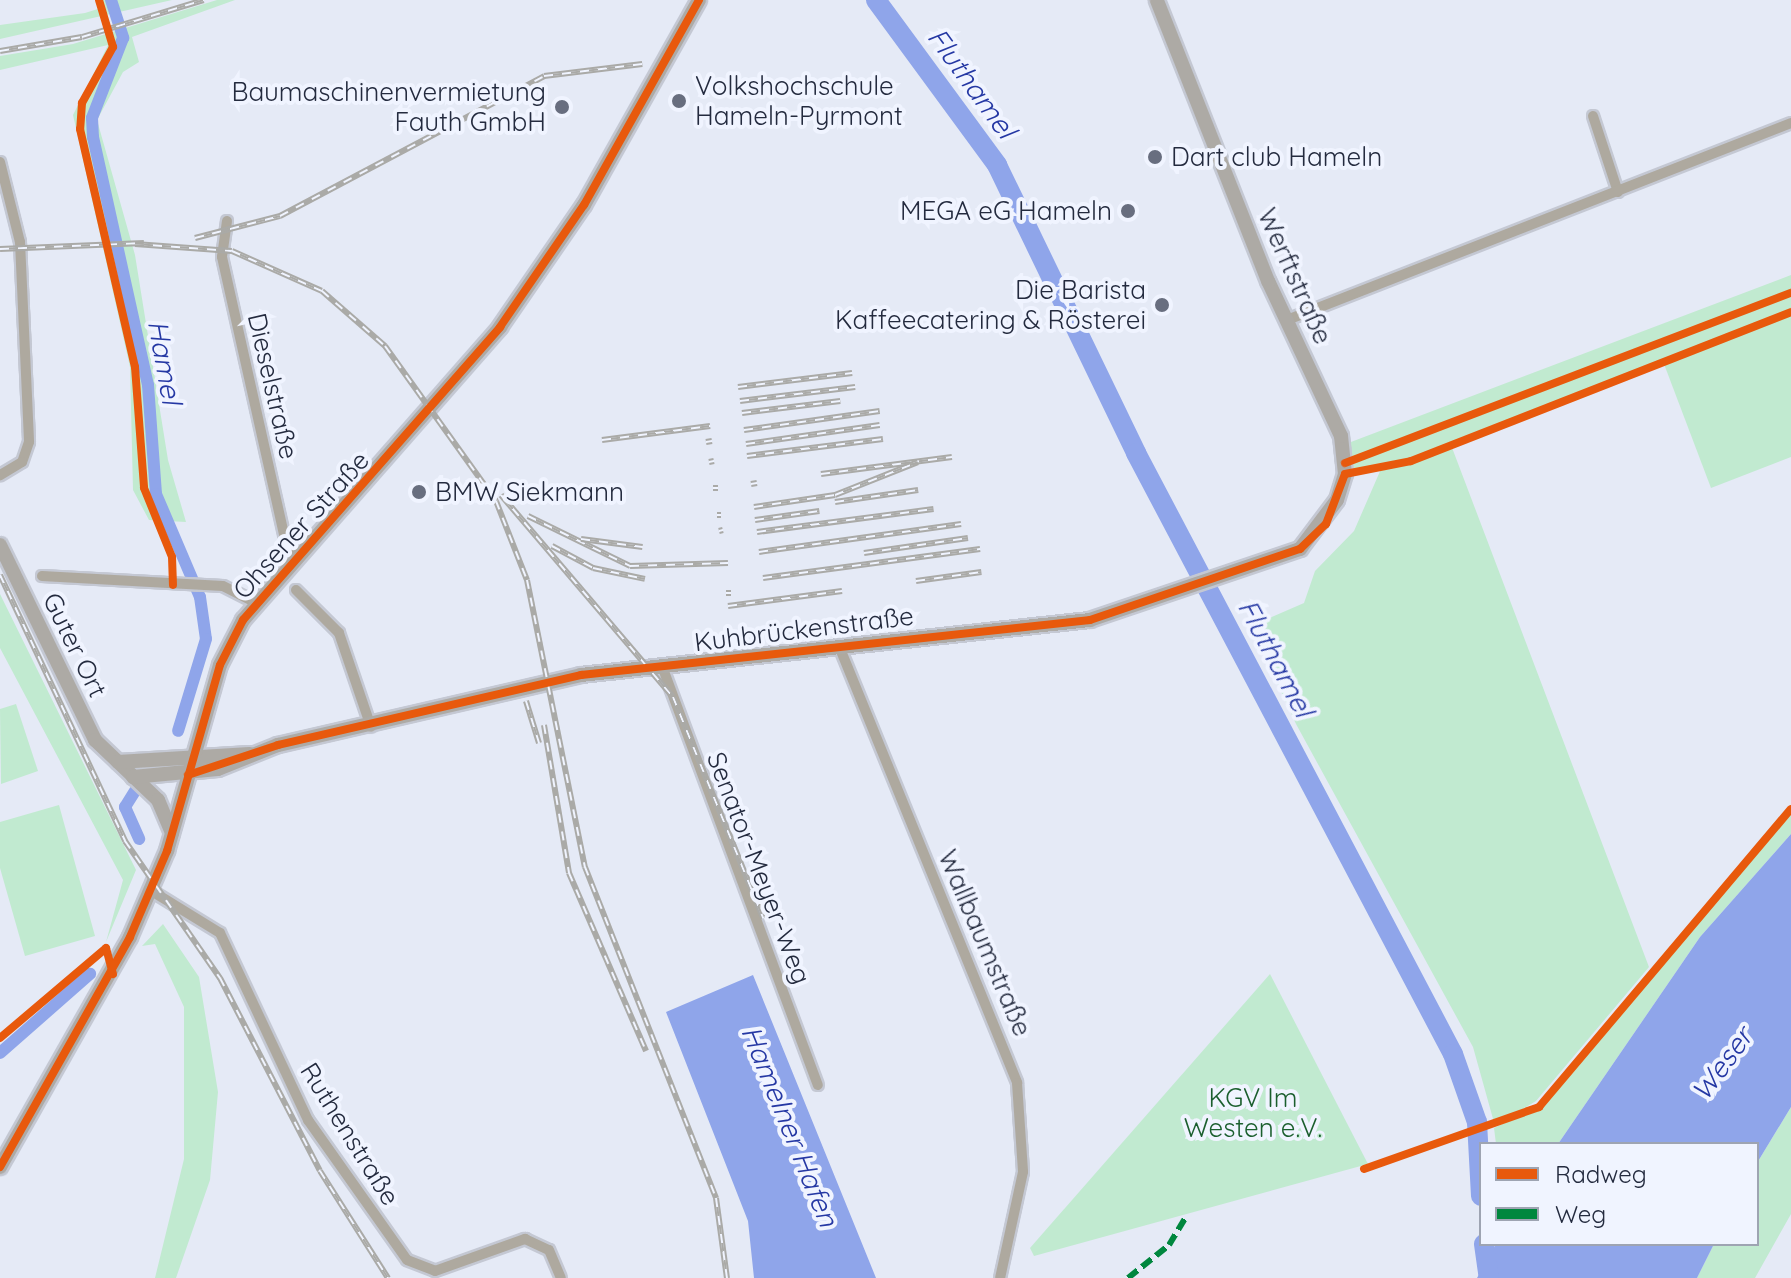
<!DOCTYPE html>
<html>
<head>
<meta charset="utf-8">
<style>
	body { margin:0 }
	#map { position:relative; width:1791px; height:1278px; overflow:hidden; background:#e5eaf6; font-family:Quicksand,sans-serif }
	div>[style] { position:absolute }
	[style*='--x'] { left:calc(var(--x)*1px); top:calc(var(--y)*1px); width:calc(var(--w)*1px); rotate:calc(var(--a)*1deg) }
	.green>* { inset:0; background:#c1ead0 }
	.water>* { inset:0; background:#8fa5ea }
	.canal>* { height:12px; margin:-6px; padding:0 6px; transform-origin:6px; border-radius:6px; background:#8fa5ea }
	.river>* { height:20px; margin:-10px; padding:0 10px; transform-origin:10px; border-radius:10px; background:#8fa5ea }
	.roads { filter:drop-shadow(2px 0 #c4c8d3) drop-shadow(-2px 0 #c4c8d3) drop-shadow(0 2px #c4c8d3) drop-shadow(0 -2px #c4c8d3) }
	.street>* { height:10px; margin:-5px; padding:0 5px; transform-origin:5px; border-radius:5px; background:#aea99f }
	.secondary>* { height:14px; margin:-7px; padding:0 7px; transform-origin:7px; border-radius:7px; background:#adaaa5 }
	.rail>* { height:6px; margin-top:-3px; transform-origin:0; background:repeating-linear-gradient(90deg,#f0f4ff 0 9px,#aaaaa7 0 18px); box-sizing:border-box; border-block:2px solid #aaaaa7 }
	.quiet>* { height:6px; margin-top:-3px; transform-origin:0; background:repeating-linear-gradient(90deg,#00873e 0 12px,transparent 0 18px) }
	.cycleway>* { height:8px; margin:-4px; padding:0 4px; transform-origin:4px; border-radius:4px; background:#e8590c }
	.dots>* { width:22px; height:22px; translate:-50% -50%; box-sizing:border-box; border:4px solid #f0f4ff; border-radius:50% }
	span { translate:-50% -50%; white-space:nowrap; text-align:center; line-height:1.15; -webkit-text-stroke:8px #f0f4ff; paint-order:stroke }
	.poi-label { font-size:26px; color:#242b3f }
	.left { translate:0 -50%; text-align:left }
	.right { translate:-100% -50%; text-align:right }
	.street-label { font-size:26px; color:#242b3f }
	.park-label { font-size:26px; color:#1b5f2e }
	.water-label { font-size:28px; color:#2538a4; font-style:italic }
	.legend { position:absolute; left:1479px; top:1142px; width:280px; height:104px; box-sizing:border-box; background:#f0f4ff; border:2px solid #9ea4b2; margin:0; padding:10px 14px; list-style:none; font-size:24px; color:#242b3f }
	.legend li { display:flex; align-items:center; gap:16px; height:40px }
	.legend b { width:40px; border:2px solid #9ea4b2 }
</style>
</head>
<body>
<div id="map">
	<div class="green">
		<div style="clip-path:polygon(101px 0,172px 0,0 39px,0 25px,85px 13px,101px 8px)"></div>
		<div style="clip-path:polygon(217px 0,235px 0,132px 37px,139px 62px,123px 72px,97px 120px,135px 255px,168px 460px,186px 522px,149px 520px,133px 490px,130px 367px,73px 115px,108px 45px,0 70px,0 56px,73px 44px)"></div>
		<div style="clip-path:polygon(1791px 275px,1791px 311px,1451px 445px,1649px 967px,1536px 1101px,1495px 1126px,1473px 1047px,1296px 724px,1251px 626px,1304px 603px,1315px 571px,1354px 531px,1381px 469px,1346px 473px,1343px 445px)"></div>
		<div style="clip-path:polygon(1791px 315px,1791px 457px,1711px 488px,1664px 364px)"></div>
		<div style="clip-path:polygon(0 594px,136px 870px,106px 942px,123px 880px,0 648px)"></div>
		<div style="clip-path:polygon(16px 704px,38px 771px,1px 784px,0 709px)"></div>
		<div style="clip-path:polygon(59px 805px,95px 936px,25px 956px,0 868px,0 822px)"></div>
		<div style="clip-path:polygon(1791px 809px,1791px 834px,1700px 937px,1558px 1144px,1496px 1144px,1494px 1128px,1539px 1107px)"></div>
		<div style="clip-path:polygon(163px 924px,199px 977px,218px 1092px,210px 1180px,176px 1278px,155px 1278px,184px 1159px,184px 1007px,155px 944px,142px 946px)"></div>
		<div style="clip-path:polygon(1270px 974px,1368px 1164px,1034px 1256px,1030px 1248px)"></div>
		<div style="clip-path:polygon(1791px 1107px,1791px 1214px,1755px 1278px,1697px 1278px,1714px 1244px,1757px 1244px,1757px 1163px)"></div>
	</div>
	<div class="water">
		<div style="clip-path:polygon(1791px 834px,1791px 1107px,1757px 1163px,1757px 1144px,1558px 1144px,1700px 937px)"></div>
		<div style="clip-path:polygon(753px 975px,876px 1278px,754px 1278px,748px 1221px,666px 1012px)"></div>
		<div style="clip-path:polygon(1496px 1244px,1714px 1244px,1697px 1278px,1477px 1278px)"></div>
	</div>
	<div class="canal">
		<div style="--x:111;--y:0;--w:40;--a:72"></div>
		<div style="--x:123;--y:38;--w:86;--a:111.2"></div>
		<div style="--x:92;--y:118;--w:19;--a:87"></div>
		<div style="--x:93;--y:137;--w:254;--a:77.5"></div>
		<div style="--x:148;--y:385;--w:109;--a:85.8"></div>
		<div style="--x:156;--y:494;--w:112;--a:66.9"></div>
		<div style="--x:200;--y:597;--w:42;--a:81.9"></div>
		<div style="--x:206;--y:639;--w:96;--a:106.9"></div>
		<div style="--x:135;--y:791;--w:19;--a:122"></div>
		<div style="--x:125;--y:807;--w:35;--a:66"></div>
		<div style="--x:0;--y:1053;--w:120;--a:-41.3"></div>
	</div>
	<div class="river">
		<div style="--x:876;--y:0;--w:205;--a:53.7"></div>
		<div style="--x:997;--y:165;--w:320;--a:64.2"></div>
		<div style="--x:1136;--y:453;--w:679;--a:62.19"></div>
		<div style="--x:1453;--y:1054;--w:72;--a:70.6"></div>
		<div style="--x:1477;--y:1122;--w:74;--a:86.9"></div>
		<div style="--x:1484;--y:1244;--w:34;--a:82"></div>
	</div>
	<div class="roads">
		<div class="street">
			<div style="--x:1593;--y:116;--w:80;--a:71.8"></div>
			<div style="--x:0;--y:162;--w:82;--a:76"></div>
			<div style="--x:20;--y:242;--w:200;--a:87.4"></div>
			<div style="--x:29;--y:442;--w:21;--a:109"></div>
			<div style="--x:22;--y:462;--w:26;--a:149"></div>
			<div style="--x:227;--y:221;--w:36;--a:98"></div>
			<div style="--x:222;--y:257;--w:288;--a:77.4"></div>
			<div style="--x:285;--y:538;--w:23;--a:61"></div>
			<div style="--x:1287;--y:320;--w:541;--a:-21.35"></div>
			<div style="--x:42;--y:576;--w:181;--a:3.2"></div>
			<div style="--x:223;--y:586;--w:37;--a:27"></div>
			<div style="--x:296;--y:590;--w:61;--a:45"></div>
			<div style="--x:339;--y:633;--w:99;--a:71.2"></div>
			<div style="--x:839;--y:646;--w:472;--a:67.8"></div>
			<div style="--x:1017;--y:1083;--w:89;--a:86.1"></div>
			<div style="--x:1023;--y:1172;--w:108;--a:102.2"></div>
			<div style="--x:662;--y:666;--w:447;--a:69.6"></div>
			<div style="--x:150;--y:890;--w:82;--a:31.6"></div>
			<div style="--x:220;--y:933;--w:207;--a:64.8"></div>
			<div style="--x:308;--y:1120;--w:171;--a:54.7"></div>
			<div style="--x:407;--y:1260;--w:30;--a:21"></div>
			<div style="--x:435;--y:1271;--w:96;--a:-19.6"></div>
			<div style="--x:525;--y:1239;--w:26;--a:25"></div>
			<div style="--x:549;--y:1250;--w:30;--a:67"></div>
		</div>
		<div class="secondary">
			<div style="--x:0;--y:545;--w:217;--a:64"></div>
			<div style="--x:95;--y:740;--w:87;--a:43.6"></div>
			<div style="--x:158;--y:800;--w:36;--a:67"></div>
			<div style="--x:118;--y:762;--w:132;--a:-3.5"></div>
			<div style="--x:133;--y:777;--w:85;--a:-5.4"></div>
			<div style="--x:218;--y:769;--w:65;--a:-21.8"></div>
			<div style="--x:278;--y:745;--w:311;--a:-13"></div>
			<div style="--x:581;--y:675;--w:512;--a:-6.17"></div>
			<div style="--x:1090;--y:620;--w:222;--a:-18.7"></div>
			<div style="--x:1300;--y:549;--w:61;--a:-52.9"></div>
			<div style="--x:1337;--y:500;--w:27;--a:-73"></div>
			<div style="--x:1345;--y:474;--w:38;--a:-96"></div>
			<div style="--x:1341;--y:436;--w:171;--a:-115.2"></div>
			<div style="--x:1268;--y:281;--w:302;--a:-111.6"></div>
			<div style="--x:0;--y:1167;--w:264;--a:-60.5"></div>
			<div style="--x:130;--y:937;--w:94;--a:-66.7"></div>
			<div style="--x:167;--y:851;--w:193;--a:-74.1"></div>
			<div style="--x:220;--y:665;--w:51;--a:-62.9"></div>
			<div style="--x:243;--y:620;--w:390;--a:-48.7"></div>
			<div style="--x:500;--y:327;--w:148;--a:-55.5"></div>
			<div style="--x:584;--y:205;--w:235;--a:-60.7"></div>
		</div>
	</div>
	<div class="rail">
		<div style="--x:0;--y:51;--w:83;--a:-9.7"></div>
		<div style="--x:82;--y:37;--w:127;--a:-16.9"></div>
		<div style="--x:195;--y:238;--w:88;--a:-14.5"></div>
		<div style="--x:280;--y:216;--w:299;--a:-27.9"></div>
		<div style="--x:544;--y:76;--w:99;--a:-7"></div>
		<div style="--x:135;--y:244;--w:97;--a:4.1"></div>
		<div style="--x:232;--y:251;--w:98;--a:24"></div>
		<div style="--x:322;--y:291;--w:84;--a:41.1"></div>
		<div style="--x:385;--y:346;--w:191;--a:54.4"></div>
		<div style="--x:496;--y:501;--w:85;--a:68.6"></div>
		<div style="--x:527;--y:580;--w:293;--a:78.6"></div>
		<div style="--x:585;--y:867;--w:356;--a:68.4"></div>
		<div style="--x:716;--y:1198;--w:81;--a:82.2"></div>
		<div style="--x:0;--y:249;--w:144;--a:-2.4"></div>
		<div style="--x:738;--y:387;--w:115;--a:-7"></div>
		<div style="--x:740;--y:401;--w:116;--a:-6.9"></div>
		<div style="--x:742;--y:413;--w:99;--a:-7"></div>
		<div style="--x:744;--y:430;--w:137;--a:-8"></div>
		<div style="--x:602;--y:440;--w:109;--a:-7.4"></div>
		<div style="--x:706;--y:442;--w:6;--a:-9"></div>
		<div style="--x:746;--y:444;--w:135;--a:-8.1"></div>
		<div style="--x:747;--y:456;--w:137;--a:-7.1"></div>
		<div style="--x:709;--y:462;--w:5;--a:-11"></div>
		<div style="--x:821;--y:474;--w:132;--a:-7.4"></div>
		<div style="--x:751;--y:484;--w:6;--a:-9"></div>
		<div style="--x:713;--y:488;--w:5;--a:0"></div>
		<div style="--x:501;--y:495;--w:265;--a:49.6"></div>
		<div style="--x:673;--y:697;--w:239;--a:67.8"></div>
		<div style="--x:835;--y:502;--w:84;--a:-8.2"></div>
		<div style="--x:754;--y:507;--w:82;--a:-8.4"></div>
		<div style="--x:835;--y:495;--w:89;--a:-21.7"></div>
		<div style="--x:717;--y:515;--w:4;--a:0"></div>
		<div style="--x:528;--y:516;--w:114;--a:26.1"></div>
		<div style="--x:630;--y:566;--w:98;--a:-1.8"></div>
		<div style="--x:755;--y:520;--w:65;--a:-8"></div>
		<div style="--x:719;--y:531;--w:4;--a:-14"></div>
		<div style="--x:757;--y:532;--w:178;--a:-7.4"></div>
		<div style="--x:581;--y:539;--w:62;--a:7.5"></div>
		<div style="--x:552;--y:546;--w:47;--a:28.2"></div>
		<div style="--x:593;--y:568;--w:53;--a:11.9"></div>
		<div style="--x:759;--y:552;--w:204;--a:-7.9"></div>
		<div style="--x:864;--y:553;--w:105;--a:-8.2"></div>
		<div style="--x:0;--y:575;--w:294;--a:64.8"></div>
		<div style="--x:125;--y:841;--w:167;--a:55.3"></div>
		<div style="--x:220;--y:978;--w:217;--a:62.6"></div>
		<div style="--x:320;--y:1171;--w:127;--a:57.6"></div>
		<div style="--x:763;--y:578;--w:219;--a:-7.6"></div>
		<div style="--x:916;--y:581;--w:66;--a:-7.9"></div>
		<div style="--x:726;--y:593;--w:5;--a:0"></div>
		<div style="--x:728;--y:606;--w:115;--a:-7.5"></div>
		<div style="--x:731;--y:636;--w:6;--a:-9"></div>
		<div style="--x:526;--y:701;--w:44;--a:72.8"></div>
		<div style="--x:544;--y:725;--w:150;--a:80.4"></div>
		<div style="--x:569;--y:873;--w:194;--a:66.6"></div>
	</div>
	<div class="quiet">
		<div style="--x:1128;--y:1278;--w:53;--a:-38.8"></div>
		<div style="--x:1169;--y:1245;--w:31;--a:-59"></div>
	</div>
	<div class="cycleway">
		<div style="--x:99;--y:0;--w:49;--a:73.4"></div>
		<div style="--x:113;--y:47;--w:64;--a:119"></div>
		<div style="--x:82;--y:103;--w:26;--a:94"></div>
		<div style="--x:80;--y:129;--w:244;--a:77"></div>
		<div style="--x:135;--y:367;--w:121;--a:85.7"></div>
		<div style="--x:144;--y:488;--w:74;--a:67.9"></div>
		<div style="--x:172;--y:557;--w:28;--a:88"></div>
		<div style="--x:1345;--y:463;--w:477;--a:-20.9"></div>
		<div style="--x:188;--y:775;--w:95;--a:-18.4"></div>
		<div style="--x:278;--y:745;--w:311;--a:-13"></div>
		<div style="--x:581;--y:675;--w:512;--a:-6.17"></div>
		<div style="--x:1090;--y:620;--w:222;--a:-18.7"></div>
		<div style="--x:1300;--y:549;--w:36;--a:-44"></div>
		<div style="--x:1326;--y:524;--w:53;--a:-69.2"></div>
		<div style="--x:1345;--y:474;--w:67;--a:-11.1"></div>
		<div style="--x:1411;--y:461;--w:408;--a:-21.4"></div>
		<div style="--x:0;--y:1038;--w:139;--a:-40.3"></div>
		<div style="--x:106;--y:948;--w:27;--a:75"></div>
		<div style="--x:0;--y:1167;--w:264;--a:-60.5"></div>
		<div style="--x:130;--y:937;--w:94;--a:-66.7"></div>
		<div style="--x:167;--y:851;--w:193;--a:-74.1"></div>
		<div style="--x:220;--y:665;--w:51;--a:-62.9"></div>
		<div style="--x:243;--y:620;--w:390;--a:-48.7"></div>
		<div style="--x:500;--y:327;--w:148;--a:-55.5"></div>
		<div style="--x:584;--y:205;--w:235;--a:-60.7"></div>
		<div style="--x:1364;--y:1169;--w:186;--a:-19.5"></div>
		<div style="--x:1539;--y:1107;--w:390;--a:-49.8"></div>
	</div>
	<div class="dots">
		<div style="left:679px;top:101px;background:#686e7f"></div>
		<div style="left:562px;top:107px;background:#686e7f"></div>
		<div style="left:1155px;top:157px;background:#686e7f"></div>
		<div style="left:1128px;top:211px;background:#686e7f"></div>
		<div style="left:1162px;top:305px;background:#686e7f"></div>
		<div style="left:419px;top:492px;background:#686e7f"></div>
	</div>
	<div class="poi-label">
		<span class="left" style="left:695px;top:101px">Volkshochschule<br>Hameln-Pyrmont</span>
		<span class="right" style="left:546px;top:107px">Baumaschinenvermietung<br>Fauth GmbH</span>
		<span class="left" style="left:1171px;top:157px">Dart club Hameln</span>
		<span class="right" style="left:1112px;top:211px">MEGA eG Hameln</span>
		<span class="right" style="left:1146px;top:305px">Die Barista<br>Kaffeecatering &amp; Rösterei</span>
		<span class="left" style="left:435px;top:492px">BMW Siekmann</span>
	</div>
	<div class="street-label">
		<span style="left:1295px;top:276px;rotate:66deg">Werftstraße</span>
		<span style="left:273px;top:386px;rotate:77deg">Dieselstraße</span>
		<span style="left:301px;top:525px;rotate:-48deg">Ohsener Straße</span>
		<span style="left:804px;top:629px;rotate:-7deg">Kuhbrückenstraße</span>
		<span style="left:75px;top:645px;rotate:64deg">Guter Ort</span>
		<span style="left:759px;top:868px;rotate:69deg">Senator-Meyer-Weg</span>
		<span style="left:985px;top:943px;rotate:67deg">Wallbaumstraße</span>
		<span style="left:350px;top:1134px;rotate:58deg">Ruthenstraße</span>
	</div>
	<div class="park-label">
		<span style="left:1253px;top:1113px">KGV Im<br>Westen e.V.</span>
	</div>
	<div class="water-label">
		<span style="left:972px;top:83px;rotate:54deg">Fluthamel</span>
		<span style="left:165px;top:362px;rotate:80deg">Hamel</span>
		<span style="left:1276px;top:658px;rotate:62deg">Fluthamel</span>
		<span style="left:1722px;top:1064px;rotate:-54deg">Weser</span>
		<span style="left:790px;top:1126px;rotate:68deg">Hamelner Hafen</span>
	</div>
	<ul class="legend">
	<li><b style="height:10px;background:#e8590c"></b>Radweg</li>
	<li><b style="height:10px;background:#00873e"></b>Weg</li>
	</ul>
</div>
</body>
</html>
